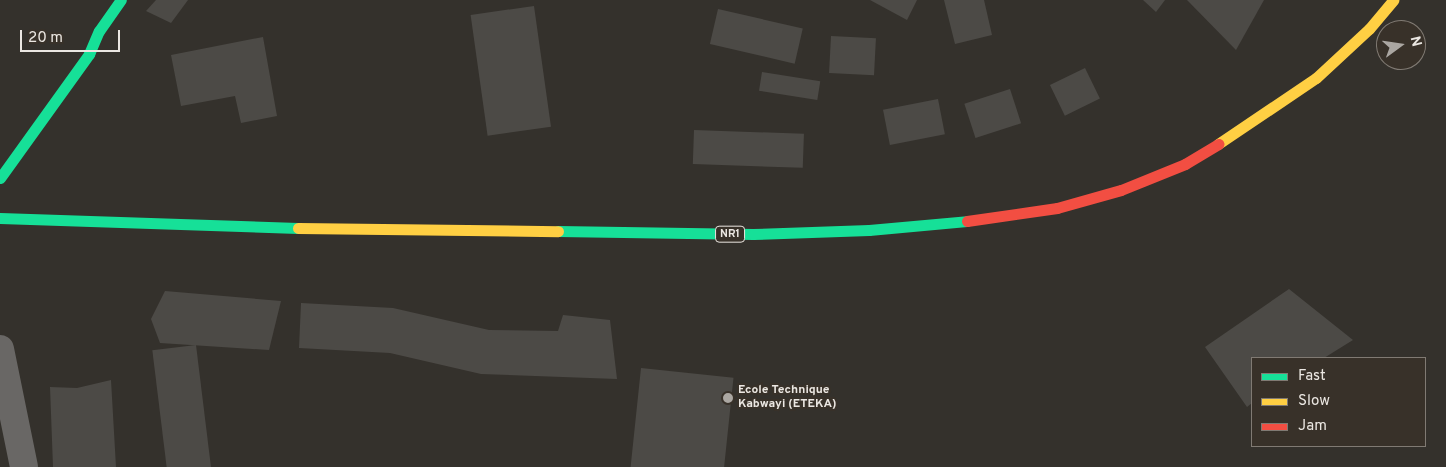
<!DOCTYPE html>
<html>
<head>
<meta charset="utf-8">
<style>
	body { margin:0 }
	#map { position:relative; width:1446px; height:467px; overflow:hidden; background:#34312c; font-family:Overpass,sans-serif }
	div>[style] { position:absolute }
	[style*='--x'] { left:calc(var(--x)*1px); top:calc(var(--y)*1px); width:calc(var(--w)*1px); rotate:calc(var(--a)*1deg) }
	.building>* { inset:0; background:#4c4a46; transform-origin:0 0 }
	.street>* { height:28px; margin:-14px; padding:0 14px; transform-origin:14px; border-radius:14px; background:#696765 }
	.fast>* { height:11px; margin:-5.5px; padding:0 5.5px; transform-origin:5.5px; border-radius:5.5px; background:#16e098 }
	.slow>* { height:11px; margin:-5.5px; padding:0 5.5px; transform-origin:5.5px; border-radius:5.5px; background:#ffcf43 }
	.jam>* { height:11px; margin:-5.5px; padding:0 5.5px; transform-origin:5.5px; border-radius:5.5px; background:#f24e42 }
	.dots>* { width:14px; height:14px; translate:-50% -50%; box-sizing:border-box; border:2px solid #383129; border-radius:50% }
	span { translate:-50% -50%; white-space:nowrap; text-align:center; line-height:1.15; -webkit-text-stroke:4px #383129; paint-order:stroke }
	.shield-label span { padding:1px 4px; background:#383129; border:1px solid; border-radius:4px; -webkit-text-stroke-width:0 }
	.shield-label { font-size:11px; color:#ebe7e2; font-weight:700 }
	.poi-label { font-size:12px; color:#ebe7e2; font-weight:700 }
	.left { translate:0 -50%; text-align:left }
	.legend { position:absolute; left:1251px; top:357px; width:175px; height:90px; box-sizing:border-box; background:#383129; border:1px solid #807a73; margin:0; padding:6px 9px; list-style:none; font-size:15px; color:#ebe7e2 }
	.legend li { display:flex; align-items:center; gap:10px; height:25px }
	.legend b { width:25px; border:1px solid #807a73 }
	.north { position:absolute; left:1376px; top:20px; width:50px; height:50px; box-sizing:border-box; background:#383129; border:1px solid #807a73; border-radius:50%; rotate:76deg; font-size:14px; font-weight:700; line-height:20px; text-align:center; color:#ebe7e2 }
	.north::after { content:''; display:block; margin:auto; width:18px; height:22px; background:#aba7a2; clip-path:polygon(50% 0,100% 100%,50% 72%,0 100%) }
	.scale { position:absolute; left:20px; top:30px; width:100px; height:22px; box-sizing:border-box; border:2px solid #ebe7e2; border-top:0; padding-left:6px; font-size:15px; line-height:18px; white-space:nowrap; color:#ebe7e2; -webkit-text-stroke:4px #383129; paint-order:stroke }
</style>
</head>
<body>
<div id="map">
	<div class="building">
		<div style="clip-path:polygon(156px 0,188px 0,171px 23px,146px 11px)"></div>
		<div style="clip-path:polygon(870px 0,917px 0,907px 20px)"></div>
		<div style="clip-path:polygon(944px 0,984px 0,992px 35px,955px 44px)"></div>
		<div style="clip-path:polygon(1143px 0,1165px 0,1156px 12px)"></div>
		<div style="clip-path:polygon(1187px 0,1264px 0,1236px 50px)"></div>
		<div style="left:534px;top:6px;width:122px;height:64px;rotate:82deg"></div>
		<div style="left:718px;top:9px;width:87px;height:36px;rotate:13deg"></div>
		<div style="left:831px;top:36px;width:45px;height:37px;rotate:3deg"></div>
		<div style="clip-path:polygon(263px 37px,277px 116px,241px 123px,235px 96px,181px 106px,171px 55px)"></div>
		<div style="left:1085px;top:68px;width:34px;height:39px;rotate:64deg"></div>
		<div style="left:762px;top:72px;width:59px;height:19px;rotate:9deg"></div>
		<div style="left:1010px;top:89px;width:36px;height:48px;rotate:72deg"></div>
		<div style="left:938px;top:99px;width:36px;height:56px;rotate:79deg"></div>
		<div style="left:694px;top:130px;width:110px;height:34px;rotate:2deg"></div>
		<div style="clip-path:polygon(1289px 289px,1353px 340px,1324px 358px,1252px 358px,1252px 403px,1247px 407px,1205px 347px)"></div>
		<div style="clip-path:polygon(165px 291px,281px 301px,269px 350px,160px 343px,151px 319px)"></div>
		<div style="clip-path:polygon(301px 303px,393px 308px,489px 330px,558px 331px,563px 315px,610px 320px,617px 379px,481px 374px,390px 353px,299px 348px)"></div>
		<div style="left:196px;top:345px;width:123px;height:44px;rotate:83deg"></div>
		<div style="left:641px;top:368px;width:93px;height:100px;rotate:6deg"></div>
		<div style="clip-path:polygon(111px 380px,116px 467px,53px 467px,50px 387px,77px 388px)"></div>
	</div>
	<div class="street">
		<div style="--x:0;--y:349;--w:120;--a:78.5"></div>
	</div>
	<div class="fast">
		<div style="--x:0;--y:178;--w:153;--a:-54.3"></div>
		<div style="--x:89;--y:54;--w:25;--a:-67"></div>
		<div style="--x:99;--y:31;--w:38;--a:-55"></div>
		<div style="--x:0;--y:218;--w:298;--a:1.9"></div>
		<div style="--x:558;--y:231;--w:195;--a:0.9"></div>
		<div style="--x:753;--y:234;--w:116;--a:-2"></div>
		<div style="--x:869;--y:230;--w:98;--a:-5.2"></div>
	</div>
	<div class="slow">
		<div style="--x:1218;--y:144;--w:118;--a:-34"></div>
		<div style="--x:1316;--y:78;--w:72;--a:-42.8"></div>
		<div style="--x:1369;--y:29;--w:38;--a:-50"></div>
		<div style="--x:298;--y:228;--w:260;--a:0.7"></div>
	</div>
	<div class="jam">
		<div style="--x:967;--y:221;--w:91;--a:-8.2"></div>
		<div style="--x:1057;--y:208;--w:66;--a:-15.7"></div>
		<div style="--x:1121;--y:190;--w:69;--a:-22.1"></div>
		<div style="--x:1185;--y:164;--w:39;--a:-31"></div>
	</div>
	<div class="dots">
		<div style="left:728px;top:398px;background:#aba7a2"></div>
	</div>
	<div class="shield-label">
		<span style="left:730px;top:234px">NR1</span>
	</div>
	<div class="poi-label">
		<span class="left" style="left:738px;top:398px">Ecole Technique<br>Kabwayi (ETEKA)</span>
	</div>
	<ul class="legend">
	<li><b style="height:6px;background:#16e098"></b>Fast</li>
	<li><b style="height:6px;background:#ffcf43"></b>Slow</li>
	<li><b style="height:6px;background:#f24e42"></b>Jam</li>
	</ul>
	<div class="north">N</div>
	<div class="scale">20 m</div>
</div>
</body>
</html>
